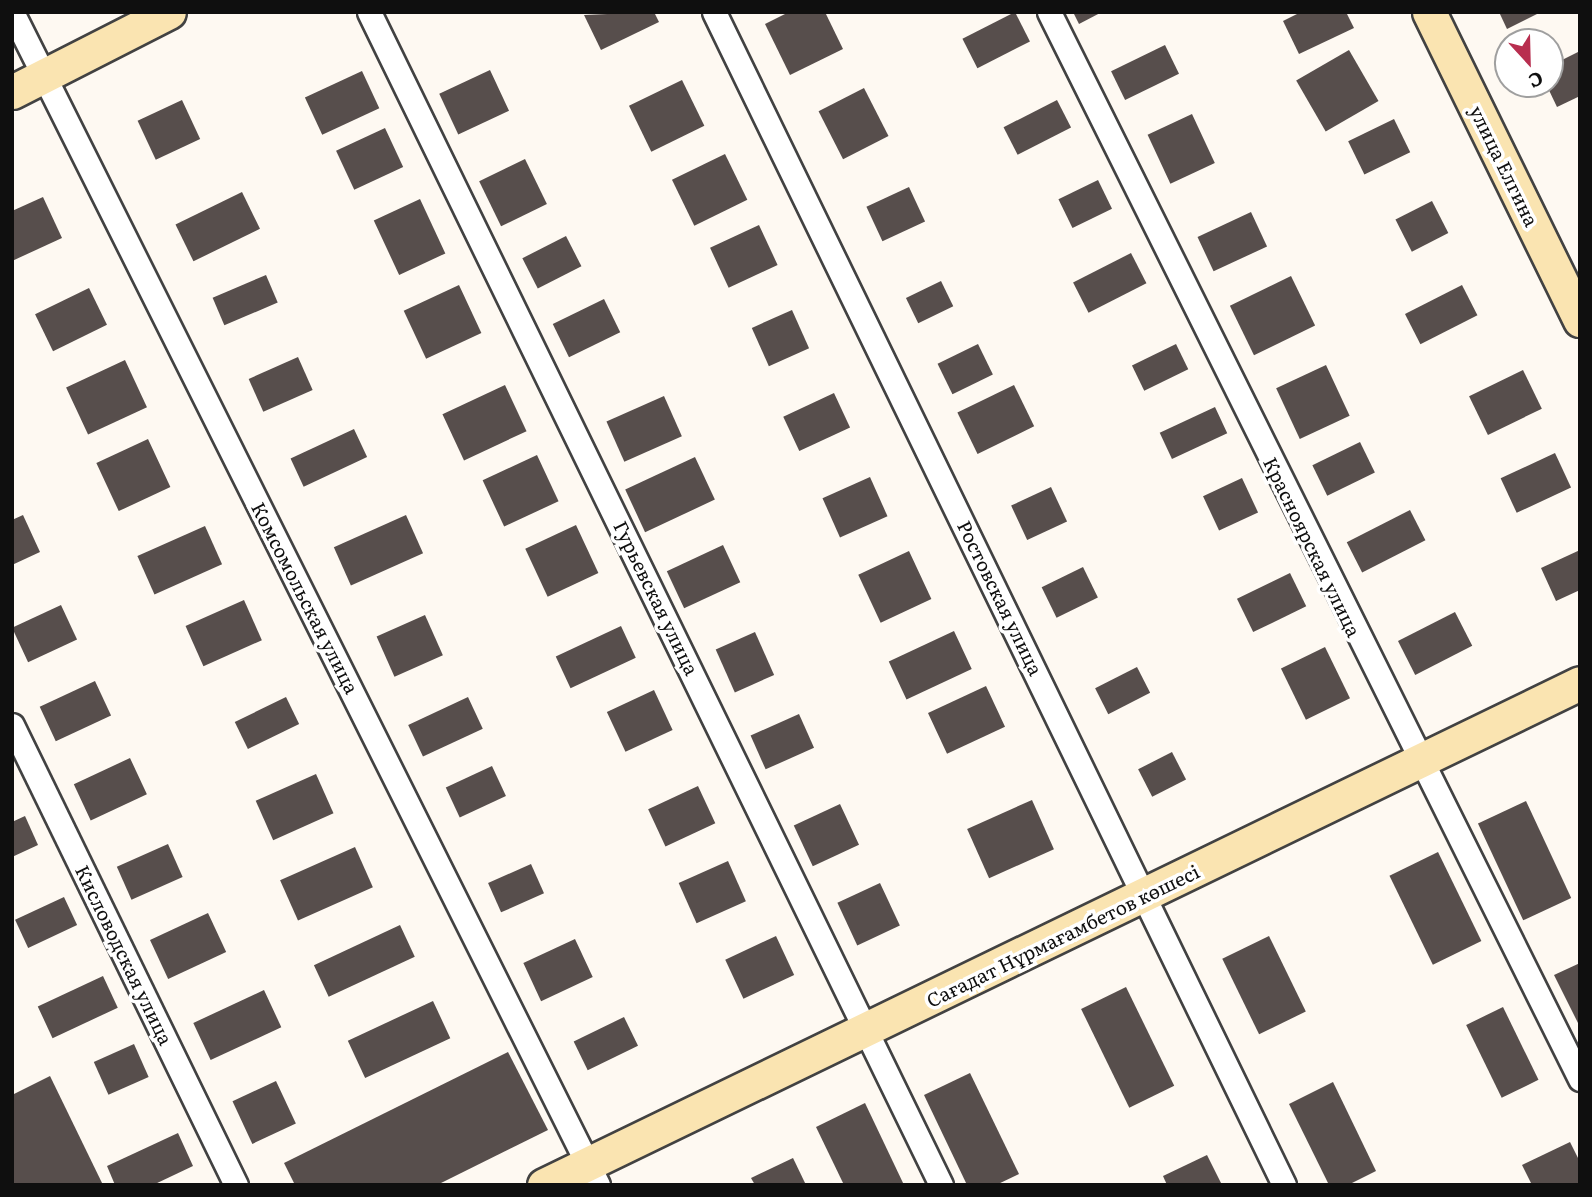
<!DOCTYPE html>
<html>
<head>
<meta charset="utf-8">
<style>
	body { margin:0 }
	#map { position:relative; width:1592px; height:1197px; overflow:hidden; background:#fef9f2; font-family:Literata,serif }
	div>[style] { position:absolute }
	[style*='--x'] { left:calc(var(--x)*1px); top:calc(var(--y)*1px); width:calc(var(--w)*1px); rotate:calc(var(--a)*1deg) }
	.building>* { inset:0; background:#574e4c; transform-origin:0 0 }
	.roads { filter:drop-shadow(2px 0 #424242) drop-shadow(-2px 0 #424242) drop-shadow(0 2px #424242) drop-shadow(0 -2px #424242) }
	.street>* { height:23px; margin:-11.5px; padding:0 11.5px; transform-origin:11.5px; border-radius:11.5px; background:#fff }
	.secondary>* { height:33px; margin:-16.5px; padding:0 16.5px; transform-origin:16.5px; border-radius:16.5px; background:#fae4b1 }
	span { translate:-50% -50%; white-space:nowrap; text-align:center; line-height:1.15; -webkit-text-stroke:7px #fff; paint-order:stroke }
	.street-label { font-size:19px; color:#0f0f0f }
	.frame { position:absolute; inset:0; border:14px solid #0f0f0f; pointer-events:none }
	.north { position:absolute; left:1494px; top:28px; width:70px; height:70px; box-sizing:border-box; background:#fff; border:2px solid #9f9f9f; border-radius:50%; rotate:158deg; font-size:19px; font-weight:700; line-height:28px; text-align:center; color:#0f0f0f }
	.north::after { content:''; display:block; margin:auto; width:24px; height:32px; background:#b82e4f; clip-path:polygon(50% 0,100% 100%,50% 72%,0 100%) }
</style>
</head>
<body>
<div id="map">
	<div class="building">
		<div style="clip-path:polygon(654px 12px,659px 22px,601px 50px,584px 15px)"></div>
		<div style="clip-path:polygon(789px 12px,825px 12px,843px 49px,790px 75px,765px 24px)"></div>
		<div style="left:1015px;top:12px;width:33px;height:59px;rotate:63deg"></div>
		<div style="clip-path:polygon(1073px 12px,1102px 12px,1079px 24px)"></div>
		<div style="clip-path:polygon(1301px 12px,1346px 12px,1354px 28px,1299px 54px,1283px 21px)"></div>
		<div style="clip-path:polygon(1499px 12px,1541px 12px,1507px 29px)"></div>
		<div style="left:1165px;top:45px;width:32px;height:60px;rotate:64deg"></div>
		<div style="left:1349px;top:50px;width:59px;height:61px;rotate:60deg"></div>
		<div style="clip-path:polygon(1580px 51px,1580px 96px,1557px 107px,1546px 84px,1550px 66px)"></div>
		<div style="left:490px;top:70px;width:45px;height:56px;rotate:65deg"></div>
		<div style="left:362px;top:71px;width:41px;height:63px;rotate:65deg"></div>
		<div style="left:682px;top:80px;width:51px;height:59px;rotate:64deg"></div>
		<div style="left:864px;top:88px;width:54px;height:51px;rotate:63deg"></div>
		<div style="left:182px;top:100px;width:43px;height:49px;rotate:65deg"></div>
		<div style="left:1057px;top:100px;width:31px;height:60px;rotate:63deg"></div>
		<div style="left:1192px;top:114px;width:54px;height:49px;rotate:65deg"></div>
		<div style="left:1394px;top:119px;width:37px;height:51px;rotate:64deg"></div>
		<div style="left:385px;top:128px;width:43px;height:54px;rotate:65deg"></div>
		<div style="left:725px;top:154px;width:51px;height:59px;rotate:64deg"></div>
		<div style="left:525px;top:159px;width:50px;height:51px;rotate:64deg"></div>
		<div style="left:1098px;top:180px;width:32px;height:44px;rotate:64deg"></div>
		<div style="left:909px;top:187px;width:38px;height:47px;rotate:65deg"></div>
		<div style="left:242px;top:192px;width:41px;height:74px;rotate:64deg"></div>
		<div style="clip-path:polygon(43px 197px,62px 238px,12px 261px,12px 211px)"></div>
		<div style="left:420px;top:199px;width:60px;height:51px;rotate:65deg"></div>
		<div style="left:1432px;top:201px;width:36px;height:41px;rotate:63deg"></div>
		<div style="left:1251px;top:212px;width:38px;height:59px;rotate:65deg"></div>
		<div style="left:759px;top:225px;width:44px;height:54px;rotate:65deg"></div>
		<div style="left:566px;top:236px;width:34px;height:49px;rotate:63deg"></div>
		<div style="left:1131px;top:253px;width:34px;height:65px;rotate:63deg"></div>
		<div style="left:266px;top:275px;width:30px;height:58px;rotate:67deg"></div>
		<div style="left:1291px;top:276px;width:55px;height:68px;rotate:64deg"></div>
		<div style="left:941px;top:281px;width:28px;height:39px;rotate:64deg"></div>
		<div style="left:459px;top:285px;width:53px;height:61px;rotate:65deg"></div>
		<div style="left:1462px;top:285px;width:34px;height:64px;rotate:63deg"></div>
		<div style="left:89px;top:288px;width:41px;height:60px;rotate:64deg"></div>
		<div style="left:604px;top:299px;width:37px;height:57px;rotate:64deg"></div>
		<div style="left:792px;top:310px;width:42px;height:44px;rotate:66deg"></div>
		<div style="left:978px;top:344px;width:34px;height:45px;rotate:64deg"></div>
		<div style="left:1176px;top:344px;width:28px;height:49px;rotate:64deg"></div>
		<div style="left:298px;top:357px;width:36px;height:54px;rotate:66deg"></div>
		<div style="left:125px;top:360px;width:52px;height:65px;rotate:65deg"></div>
		<div style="left:1326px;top:365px;width:56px;height:55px;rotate:65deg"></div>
		<div style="left:1523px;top:370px;width:43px;height:60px;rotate:64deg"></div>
		<div style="left:505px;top:385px;width:51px;height:69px;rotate:65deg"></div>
		<div style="left:1014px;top:385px;width:46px;height:63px;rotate:64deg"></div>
		<div style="left:834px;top:393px;width:38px;height:56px;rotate:65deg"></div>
		<div style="left:664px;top:396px;width:44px;height:63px;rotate:66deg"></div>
		<div style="left:1215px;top:407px;width:29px;height:61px;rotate:65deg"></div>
		<div style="left:354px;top:429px;width:31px;height:70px;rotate:65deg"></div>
		<div style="left:148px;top:439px;width:53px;height:57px;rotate:65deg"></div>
		<div style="left:1360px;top:442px;width:34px;height:53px;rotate:64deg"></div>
		<div style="left:1555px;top:453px;width:38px;height:60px;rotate:65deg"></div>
		<div style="left:537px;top:455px;width:51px;height:60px;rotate:65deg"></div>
		<div style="left:695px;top:457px;width:47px;height:77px;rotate:65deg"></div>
		<div style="left:870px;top:477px;width:43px;height:52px;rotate:66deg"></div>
		<div style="left:1242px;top:478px;width:38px;height:43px;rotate:65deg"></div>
		<div style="left:1051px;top:487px;width:38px;height:44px;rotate:65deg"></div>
		<div style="left:1410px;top:510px;width:34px;height:71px;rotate:63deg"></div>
		<div style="clip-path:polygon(23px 515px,40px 552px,12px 565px,12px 520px)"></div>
		<div style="left:406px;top:515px;width:42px;height:79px;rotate:66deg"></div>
		<div style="left:576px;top:525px;width:53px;height:56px;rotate:65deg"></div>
		<div style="left:205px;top:526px;width:42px;height:74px;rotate:66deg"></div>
		<div style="left:723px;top:545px;width:41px;height:62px;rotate:65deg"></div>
		<div style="clip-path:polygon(1580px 550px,1580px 590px,1556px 601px,1541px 568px)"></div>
		<div style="left:909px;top:551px;width:53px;height:56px;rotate:65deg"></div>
		<div style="left:1083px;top:567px;width:34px;height:46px;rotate:64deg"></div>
		<div style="left:1290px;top:573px;width:37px;height:59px;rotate:64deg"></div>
		<div style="left:244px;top:600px;width:44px;height:64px;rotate:66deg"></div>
		<div style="left:61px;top:605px;width:38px;height:54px;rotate:65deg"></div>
		<div style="left:1455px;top:612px;width:38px;height:64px;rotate:63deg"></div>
		<div style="left:425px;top:615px;width:44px;height:53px;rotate:66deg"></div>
		<div style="left:621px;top:626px;width:35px;height:72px;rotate:65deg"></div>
		<div style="left:954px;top:631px;width:42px;height:72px;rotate:65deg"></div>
		<div style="left:755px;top:632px;width:47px;height:43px;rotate:66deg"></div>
		<div style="left:1325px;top:647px;width:57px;height:49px;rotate:64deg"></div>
		<div style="left:1137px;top:667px;width:29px;height:47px;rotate:63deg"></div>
		<div style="left:95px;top:681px;width:38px;height:61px;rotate:65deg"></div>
		<div style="left:986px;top:686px;width:45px;height:64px;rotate:65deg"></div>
		<div style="left:654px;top:690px;width:44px;height:52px;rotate:65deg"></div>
		<div style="left:286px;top:697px;width:30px;height:57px;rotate:64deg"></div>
		<div style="left:468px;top:697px;width:35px;height:66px;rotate:65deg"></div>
		<div style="left:799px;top:714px;width:37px;height:53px;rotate:66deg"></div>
		<div style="left:1172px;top:752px;width:31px;height:38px;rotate:63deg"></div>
		<div style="left:130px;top:758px;width:40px;height:62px;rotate:65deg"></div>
		<div style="left:492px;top:766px;width:33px;height:51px;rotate:65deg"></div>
		<div style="left:316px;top:774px;width:43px;height:66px;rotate:66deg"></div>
		<div style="left:698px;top:786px;width:41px;height:55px;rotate:65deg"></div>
		<div style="left:1032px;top:800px;width:54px;height:71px;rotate:66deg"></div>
		<div style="left:1526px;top:801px;width:107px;height:53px;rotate:65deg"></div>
		<div style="left:840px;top:804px;width:45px;height:51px;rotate:65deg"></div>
		<div style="clip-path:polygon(25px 816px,38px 845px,12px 857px,12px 822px)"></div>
		<div style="left:168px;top:844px;width:36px;height:56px;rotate:66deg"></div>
		<div style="left:355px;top:847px;width:44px;height:82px;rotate:66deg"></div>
		<div style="left:1438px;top:852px;width:99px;height:54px;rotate:64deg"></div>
		<div style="left:728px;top:861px;width:44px;height:54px;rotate:66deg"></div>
		<div style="left:531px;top:864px;width:32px;height:47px;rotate:66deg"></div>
		<div style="left:880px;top:883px;width:47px;height:47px;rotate:65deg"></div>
		<div style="left:64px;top:897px;width:31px;height:54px;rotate:65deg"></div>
		<div style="left:208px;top:913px;width:43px;height:64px;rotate:65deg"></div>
		<div style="left:400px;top:925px;width:35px;height:95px;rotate:65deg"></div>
		<div style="left:776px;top:936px;width:43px;height:56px;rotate:65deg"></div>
		<div style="left:1269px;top:936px;width:84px;height:52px;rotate:64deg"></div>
		<div style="left:575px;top:939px;width:42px;height:57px;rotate:65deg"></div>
		<div style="clip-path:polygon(1580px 963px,1580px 1027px,1554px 975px)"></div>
		<div style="left:103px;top:976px;width:35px;height:72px;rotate:65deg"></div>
		<div style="left:1126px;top:987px;width:110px;height:50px;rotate:64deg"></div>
		<div style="left:264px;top:990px;width:41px;height:78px;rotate:65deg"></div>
		<div style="left:433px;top:1001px;width:41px;height:94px;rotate:65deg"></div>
		<div style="left:1503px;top:1007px;width:81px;height:41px;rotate:64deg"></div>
		<div style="left:624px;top:1017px;width:32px;height:56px;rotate:64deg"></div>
		<div style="left:134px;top:1044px;width:36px;height:44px;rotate:66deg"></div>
		<div style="clip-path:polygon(508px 1052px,548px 1130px,437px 1185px,295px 1185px,284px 1163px)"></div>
		<div style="clip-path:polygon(970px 1073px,1019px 1174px,996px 1185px,967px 1185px,924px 1095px)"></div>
		<div style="clip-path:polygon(50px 1076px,103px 1185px,12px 1185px,12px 1095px)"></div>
		<div style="left:276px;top:1081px;width:47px;height:48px;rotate:65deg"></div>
		<div style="clip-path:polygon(1333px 1082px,1376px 1171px,1348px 1185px,1329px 1185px,1289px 1104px)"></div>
		<div style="clip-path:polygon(865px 1103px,904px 1185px,844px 1185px,816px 1127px)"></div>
		<div style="clip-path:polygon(178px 1133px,193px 1166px,153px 1185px,115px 1185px,107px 1166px)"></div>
		<div style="clip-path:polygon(1570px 1142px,1580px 1162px,1580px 1185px,1532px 1185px,1522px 1165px)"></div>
		<div style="clip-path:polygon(1207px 1155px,1222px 1185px,1167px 1185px,1163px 1176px)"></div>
		<div style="clip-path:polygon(793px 1158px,806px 1185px,755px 1185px,751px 1178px)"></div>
	</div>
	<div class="roads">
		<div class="street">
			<div style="--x:12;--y:12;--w:1311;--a:63.45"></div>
			<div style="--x:369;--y:12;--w:1305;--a:64"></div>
			<div style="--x:714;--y:12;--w:1304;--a:64.08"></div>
			<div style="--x:1049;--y:12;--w:1192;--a:63.54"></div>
			<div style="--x:12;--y:725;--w:512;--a:64.04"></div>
		</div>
		<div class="secondary">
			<div style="--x:1429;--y:12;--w:343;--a:63.9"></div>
			<div style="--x:12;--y:92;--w:176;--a:-27"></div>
			<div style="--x:544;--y:1185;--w:1151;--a:-25.85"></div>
		</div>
	</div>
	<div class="street-label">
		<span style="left:1504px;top:166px;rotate:64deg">улица Елгина</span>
		<span style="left:1312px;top:547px;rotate:64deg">Красноярская улица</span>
		<span style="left:305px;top:598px;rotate:63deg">Комсомольская улица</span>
		<span style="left:656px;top:598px;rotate:64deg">Гурьевская улица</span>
		<span style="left:1000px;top:598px;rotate:64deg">Ростовская улица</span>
		<span style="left:1063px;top:936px;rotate:-26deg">Сағадат Нұрмағамбетов көшесі</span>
		<span style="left:124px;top:955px;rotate:64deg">Кисловодская улица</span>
	</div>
	<div class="frame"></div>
	<div class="north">С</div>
</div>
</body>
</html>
